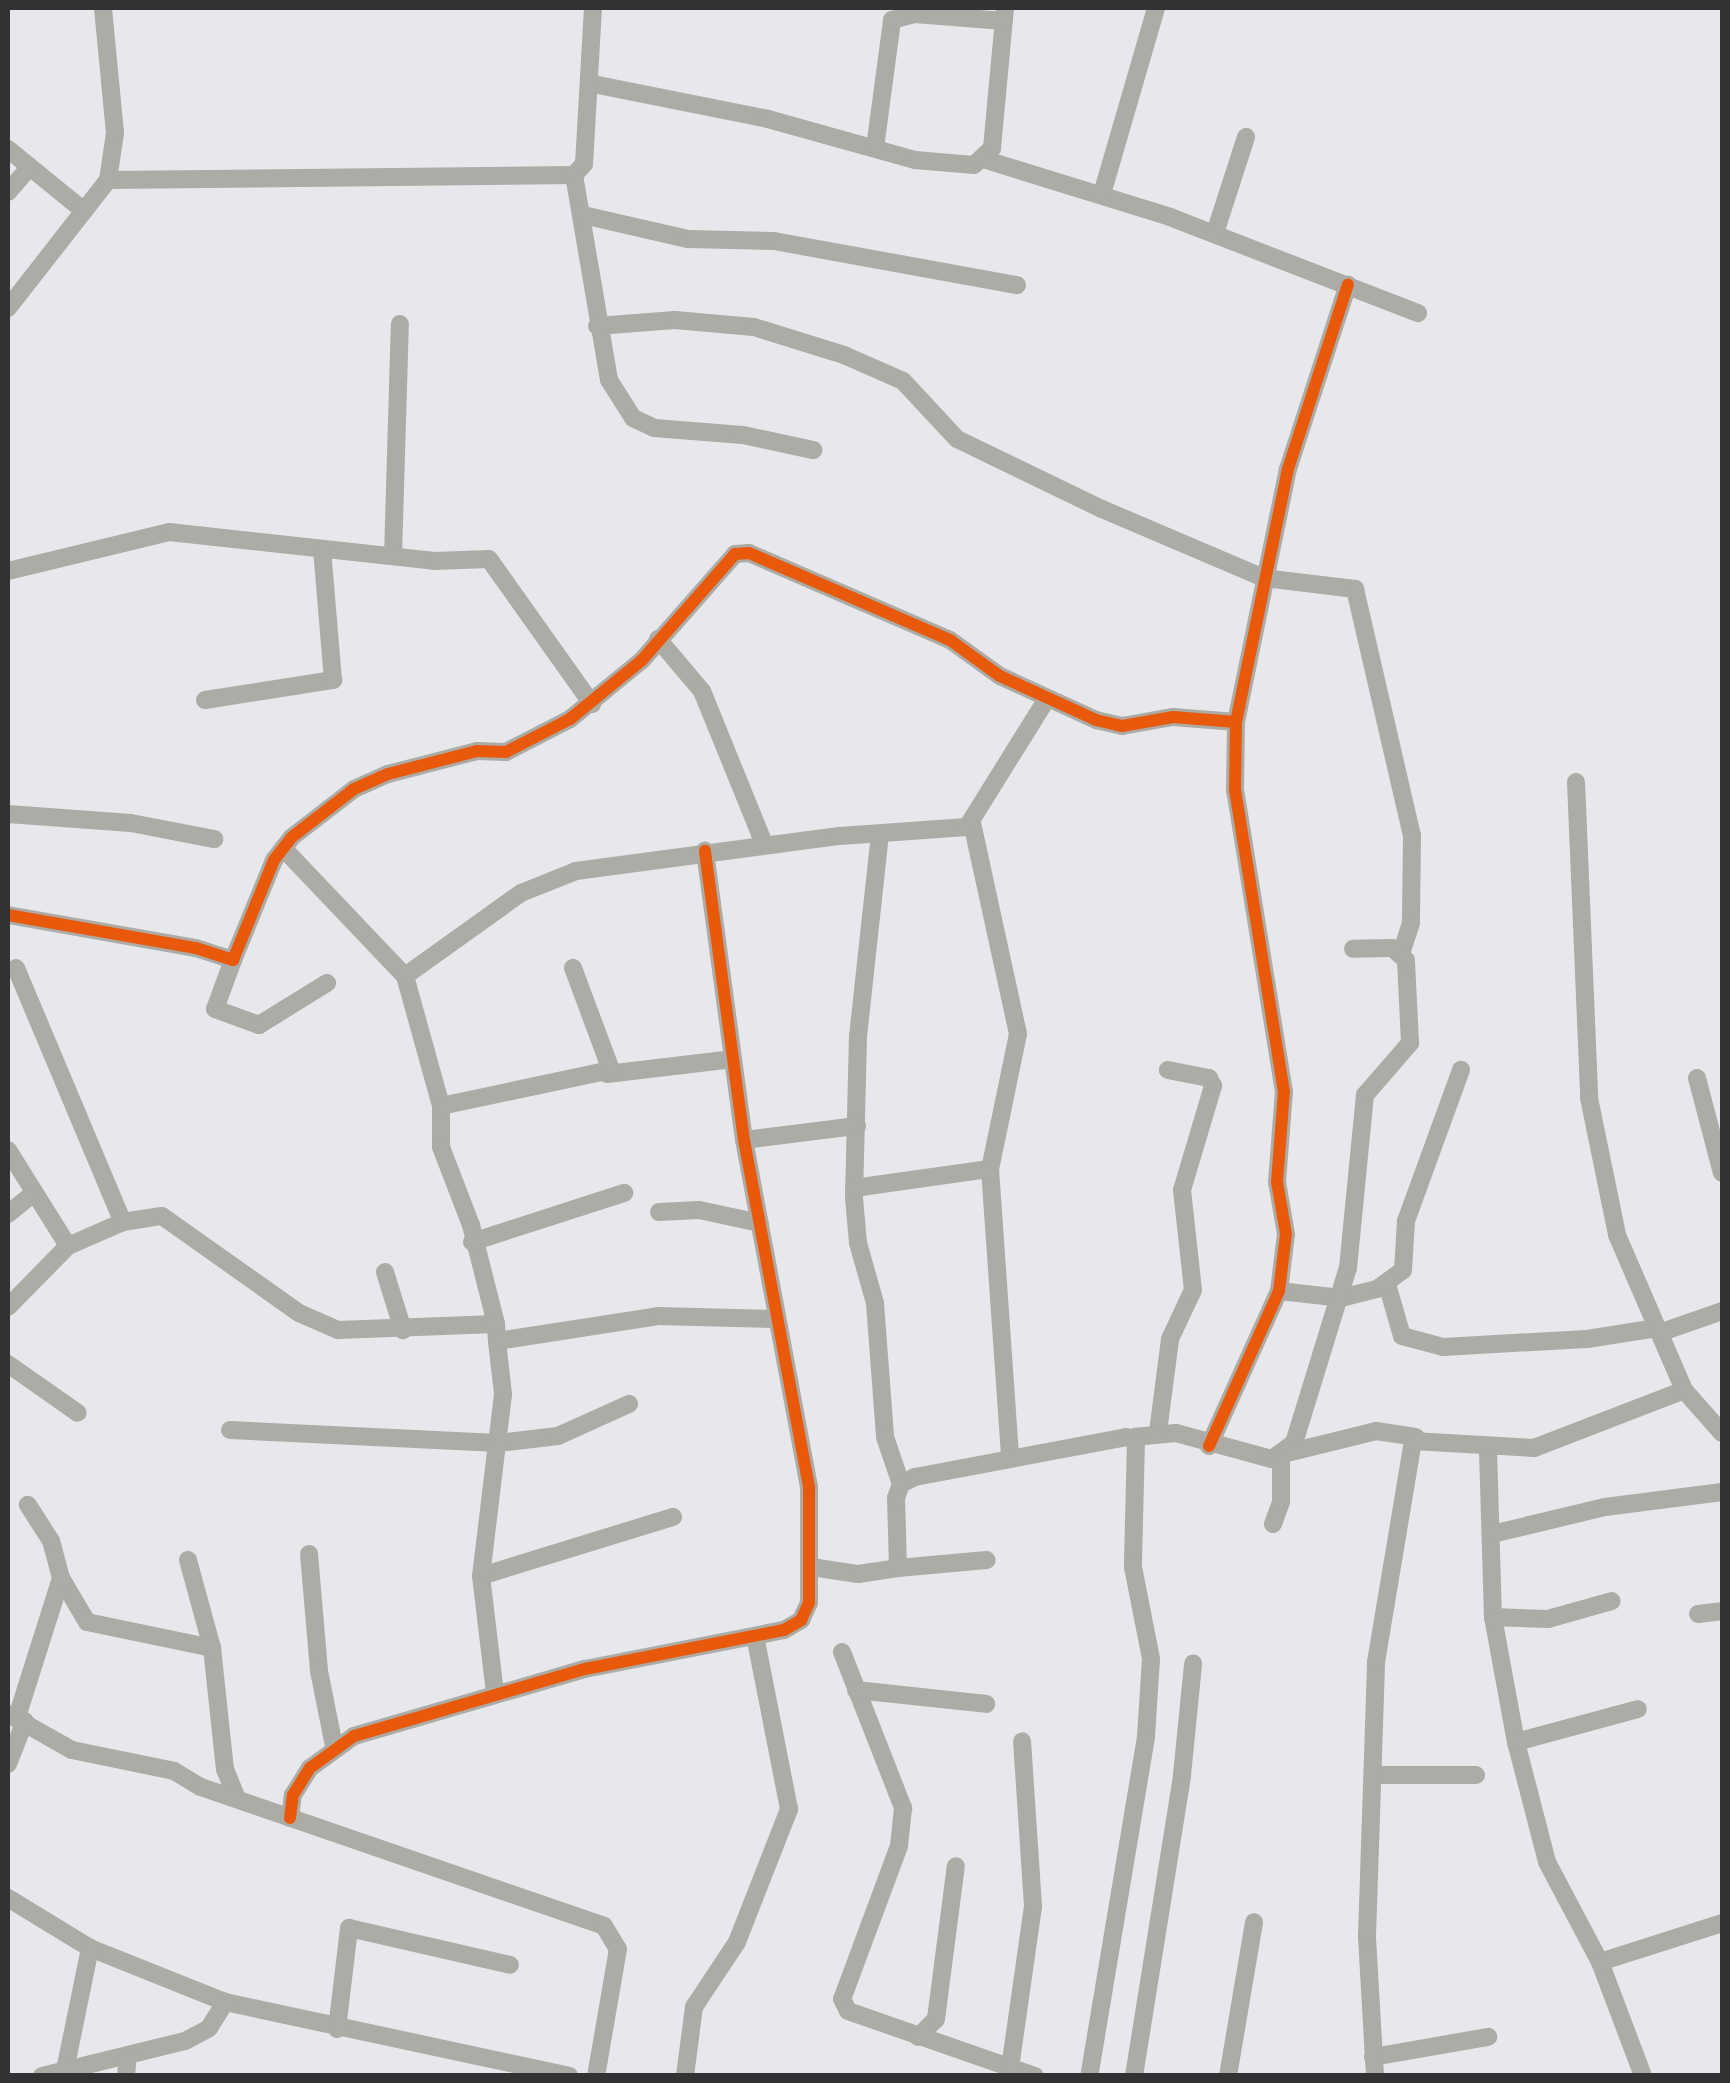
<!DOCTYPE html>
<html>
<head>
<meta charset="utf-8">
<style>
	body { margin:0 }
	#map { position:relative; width:1730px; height:2083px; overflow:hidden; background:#e6e8eb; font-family:"Fira Sans",sans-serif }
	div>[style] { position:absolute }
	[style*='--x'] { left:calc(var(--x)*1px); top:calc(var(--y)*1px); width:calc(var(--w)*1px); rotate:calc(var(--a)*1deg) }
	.minor>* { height:18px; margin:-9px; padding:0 9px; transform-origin:9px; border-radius:9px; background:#acaba5 }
	.cycleway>* { height:12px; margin:-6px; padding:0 6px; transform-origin:6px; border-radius:6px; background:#e8590c }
	span { translate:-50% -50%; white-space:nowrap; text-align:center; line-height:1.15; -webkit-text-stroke:8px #e4e8ed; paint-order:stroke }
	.frame { position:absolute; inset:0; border:10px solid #303233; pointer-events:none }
</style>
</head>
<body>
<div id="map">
	<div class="minor">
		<div style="--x:593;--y:84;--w:178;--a:11.3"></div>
		<div style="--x:768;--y:119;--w:153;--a:15.6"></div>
		<div style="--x:915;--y:160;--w:59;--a:4.8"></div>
		<div style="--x:974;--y:165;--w:25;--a:-43"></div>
		<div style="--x:992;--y:148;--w:141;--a:-84.7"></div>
		<div style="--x:875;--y:148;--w:129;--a:-82.4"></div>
		<div style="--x:892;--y:20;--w:24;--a:-15"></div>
		<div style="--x:915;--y:14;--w:89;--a:4.5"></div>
		<div style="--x:8;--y:149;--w:98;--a:39.2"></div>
		<div style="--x:983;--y:159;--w:196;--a:17.2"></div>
		<div style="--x:1170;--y:217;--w:266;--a:21.2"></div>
		<div style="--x:574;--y:175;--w:208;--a:80.3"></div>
		<div style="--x:609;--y:380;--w:45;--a:57.7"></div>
		<div style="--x:633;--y:418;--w:23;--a:25"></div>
		<div style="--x:654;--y:428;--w:89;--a:4.5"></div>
		<div style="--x:743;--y:435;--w:72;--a:12.1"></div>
		<div style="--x:108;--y:180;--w:466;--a:-0.6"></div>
		<div style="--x:574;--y:175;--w:15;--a:-48"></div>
		<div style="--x:584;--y:164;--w:156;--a:-86.7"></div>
		<div style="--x:8;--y:192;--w:33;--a:-49"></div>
		<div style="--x:1102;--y:194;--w:194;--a:-73.8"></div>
		<div style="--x:583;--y:215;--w:108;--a:12.9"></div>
		<div style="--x:688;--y:239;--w:86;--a:1.3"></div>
		<div style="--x:774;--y:241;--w:247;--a:10.3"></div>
		<div style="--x:1215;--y:233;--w:101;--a:-72.1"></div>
		<div style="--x:8;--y:308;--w:162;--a:-52"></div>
		<div style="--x:108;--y:180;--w:48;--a:-81.5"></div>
		<div style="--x:115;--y:133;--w:126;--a:-95.5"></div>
		<div style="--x:597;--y:326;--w:78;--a:-4.4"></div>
		<div style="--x:675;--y:320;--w:79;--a:5.1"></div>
		<div style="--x:754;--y:327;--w:94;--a:17.3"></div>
		<div style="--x:844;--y:355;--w:64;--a:23.8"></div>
		<div style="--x:903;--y:381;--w:79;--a:47"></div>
		<div style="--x:957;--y:439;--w:161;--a:25.8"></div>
		<div style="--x:1102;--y:509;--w:176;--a:23.1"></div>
		<div style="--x:1264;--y:578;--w:92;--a:6.9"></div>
		<div style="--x:1355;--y:589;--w:253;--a:77"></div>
		<div style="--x:1412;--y:835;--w:88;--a:90.7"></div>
		<div style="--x:1411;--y:923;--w:32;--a:108"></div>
		<div style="--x:393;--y:556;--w:232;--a:-88.3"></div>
		<div style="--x:8;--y:571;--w:166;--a:-13.6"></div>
		<div style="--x:169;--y:532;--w:267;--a:6.2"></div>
		<div style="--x:434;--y:561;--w:55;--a:-2.1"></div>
		<div style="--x:489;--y:559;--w:178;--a:54.6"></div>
		<div style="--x:658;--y:639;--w:68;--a:49.8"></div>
		<div style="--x:702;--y:691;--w:165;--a:67.9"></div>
		<div style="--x:205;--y:700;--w:130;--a:-8.9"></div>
		<div style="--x:333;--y:680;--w:131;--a:-94.8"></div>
		<div style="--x:1576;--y:782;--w:316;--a:87.6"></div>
		<div style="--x:1589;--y:1098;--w:140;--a:78.4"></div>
		<div style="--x:1617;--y:1235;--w:169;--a:66.6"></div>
		<div style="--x:8;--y:814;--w:123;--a:4.2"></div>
		<div style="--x:131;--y:823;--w:85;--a:10.9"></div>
		<div style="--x:972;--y:823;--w:216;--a:77.7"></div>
		<div style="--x:1018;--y:1034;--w:138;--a:101.7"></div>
		<div style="--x:990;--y:1169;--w:290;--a:86"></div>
		<div style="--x:880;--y:834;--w:202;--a:96.2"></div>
		<div style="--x:858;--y:1035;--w:163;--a:91.4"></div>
		<div style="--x:854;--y:1198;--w:45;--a:84.9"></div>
		<div style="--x:858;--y:1243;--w:62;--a:74.2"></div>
		<div style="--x:875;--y:1303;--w:134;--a:85.7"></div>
		<div style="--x:885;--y:1437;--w:50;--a:71.2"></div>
		<div style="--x:283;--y:848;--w:177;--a:46.4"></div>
		<div style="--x:405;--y:976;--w:135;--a:74.5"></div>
		<div style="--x:441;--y:1106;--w:41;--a:90"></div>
		<div style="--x:441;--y:1147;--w:84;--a:69"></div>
		<div style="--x:471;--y:1225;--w:102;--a:75.8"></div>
		<div style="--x:8;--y:915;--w:191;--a:10"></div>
		<div style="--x:196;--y:948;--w:39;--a:18"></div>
		<div style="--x:233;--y:960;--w:108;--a:-67.7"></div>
		<div style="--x:274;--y:860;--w:29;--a:-52"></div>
		<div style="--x:292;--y:837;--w:78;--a:-37.7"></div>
		<div style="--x:354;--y:789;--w:37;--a:-24"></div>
		<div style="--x:388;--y:774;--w:92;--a:-14.5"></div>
		<div style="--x:477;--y:751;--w:29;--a:2"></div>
		<div style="--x:506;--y:752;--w:72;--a:-27.3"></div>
		<div style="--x:570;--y:719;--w:93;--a:-39.3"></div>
		<div style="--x:642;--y:660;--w:141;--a:-48.7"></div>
		<div style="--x:735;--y:554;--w:14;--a:-4"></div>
		<div style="--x:749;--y:553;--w:219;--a:23.4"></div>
		<div style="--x:950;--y:640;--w:62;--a:35.8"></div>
		<div style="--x:1000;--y:676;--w:106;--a:24.6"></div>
		<div style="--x:1096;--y:720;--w:27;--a:13"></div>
		<div style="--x:1122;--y:726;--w:52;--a:-10"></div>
		<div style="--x:1173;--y:717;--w:63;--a:4.5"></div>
		<div style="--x:233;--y:960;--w:52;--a:110.2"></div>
		<div style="--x:215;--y:1009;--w:47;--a:20"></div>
		<div style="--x:259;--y:1025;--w:80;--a:-31.7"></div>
		<div style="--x:16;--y:968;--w:276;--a:67.2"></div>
		<div style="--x:405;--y:976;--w:143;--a:-35.6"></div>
		<div style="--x:521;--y:893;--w:59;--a:-21.8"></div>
		<div style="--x:576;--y:871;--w:266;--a:-7.6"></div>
		<div style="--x:840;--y:836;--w:127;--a:-4.1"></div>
		<div style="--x:967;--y:827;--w:150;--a:-58.1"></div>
		<div style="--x:607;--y:1074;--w:127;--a:-6.8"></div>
		<div style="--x:1697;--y:1078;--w:98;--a:75.3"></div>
		<div style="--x:441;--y:1106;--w:174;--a:-12"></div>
		<div style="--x:611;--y:1070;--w:109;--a:-110.4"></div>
		<div style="--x:744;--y:1140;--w:114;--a:-7.1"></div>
		<div style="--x:8;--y:1150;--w:113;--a:58"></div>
		<div style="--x:854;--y:1188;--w:137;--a:-8"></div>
		<div style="--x:659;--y:1212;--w:40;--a:-2.9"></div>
		<div style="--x:699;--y:1210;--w:62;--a:12"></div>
		<div style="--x:8;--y:1214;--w:32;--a:-39"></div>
		<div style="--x:472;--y:1242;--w:160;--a:-17.9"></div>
		<div style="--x:385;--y:1272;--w:61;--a:72.8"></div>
		<div style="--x:1387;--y:1284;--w:54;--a:73.9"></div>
		<div style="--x:1402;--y:1336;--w:42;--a:15"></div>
		<div style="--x:1443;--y:1347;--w:144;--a:-3.2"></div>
		<div style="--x:1587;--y:1339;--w:71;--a:-8.9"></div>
		<div style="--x:1279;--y:1291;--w:62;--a:6.4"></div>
		<div style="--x:1341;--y:1298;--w:37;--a:-14"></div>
		<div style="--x:1377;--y:1289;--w:32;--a:-36"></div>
		<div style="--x:1403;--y:1270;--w:49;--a:-86.5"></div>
		<div style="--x:1406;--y:1221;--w:161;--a:-70"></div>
		<div style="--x:8;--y:1307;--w:86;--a:-45.5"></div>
		<div style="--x:68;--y:1246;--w:60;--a:-23.6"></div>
		<div style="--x:123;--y:1222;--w:39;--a:-9"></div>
		<div style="--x:162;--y:1216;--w:168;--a:35.3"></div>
		<div style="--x:299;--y:1313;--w:43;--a:23.6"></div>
		<div style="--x:338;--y:1330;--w:158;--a:-2.2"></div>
		<div style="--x:496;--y:1324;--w:17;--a:87"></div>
		<div style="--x:1659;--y:1333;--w:67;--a:-19.2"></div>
		<div style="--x:8;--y:1364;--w:85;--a:35"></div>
		<div style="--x:230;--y:1430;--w:268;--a:2.8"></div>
		<div style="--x:498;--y:1443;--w:60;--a:-6.7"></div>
		<div style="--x:558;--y:1436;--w:78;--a:-24.3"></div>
		<div style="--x:1158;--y:1432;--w:94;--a:-82.6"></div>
		<div style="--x:1170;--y:1339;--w:54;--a:-64.9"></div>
		<div style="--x:1193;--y:1290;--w:101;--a:-96.3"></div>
		<div style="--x:1182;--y:1190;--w:109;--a:-73.4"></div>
		<div style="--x:1213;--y:1086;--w:9;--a:-117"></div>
		<div style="--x:1209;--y:1078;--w:42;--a:-169"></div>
		<div style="--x:1134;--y:1437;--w:42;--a:-5.4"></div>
		<div style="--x:1176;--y:1433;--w:99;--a:15.2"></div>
		<div style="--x:1272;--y:1459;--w:27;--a:-36"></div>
		<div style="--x:1294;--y:1443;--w:183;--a:-72.9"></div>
		<div style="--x:1348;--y:1268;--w:174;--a:-84.4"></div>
		<div style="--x:1365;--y:1095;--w:69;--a:-49.1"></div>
		<div style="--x:1410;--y:1043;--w:83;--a:-92.8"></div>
		<div style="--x:1406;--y:960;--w:18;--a:-139"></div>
		<div style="--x:1392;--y:948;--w:39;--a:179"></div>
		<div style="--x:1209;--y:1446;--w:170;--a:-65.7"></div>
		<div style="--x:1279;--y:1291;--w:57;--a:-83"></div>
		<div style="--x:1286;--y:1234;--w:53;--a:-99.8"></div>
		<div style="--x:1277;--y:1182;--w:90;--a:-85.6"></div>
		<div style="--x:1284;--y:1092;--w:305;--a:-99.2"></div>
		<div style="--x:1235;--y:791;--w:69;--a:-89.2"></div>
		<div style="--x:1236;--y:722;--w:258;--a:-78.4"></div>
		<div style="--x:1288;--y:469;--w:194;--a:-72"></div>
		<div style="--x:1488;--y:1450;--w:167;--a:88.3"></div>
		<div style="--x:1493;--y:1617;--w:127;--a:79.6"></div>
		<div style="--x:1516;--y:1742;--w:124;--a:75.5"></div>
		<div style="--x:1547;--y:1862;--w:113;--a:62.1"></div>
		<div style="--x:1600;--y:1962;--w:122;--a:69.3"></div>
		<div style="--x:1287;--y:1453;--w:92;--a:-13.9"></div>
		<div style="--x:1376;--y:1431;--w:40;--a:8.5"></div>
		<div style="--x:1273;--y:1524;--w:23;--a:-70"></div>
		<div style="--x:1281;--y:1502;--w:44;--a:-90"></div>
		<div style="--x:1492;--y:1534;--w:116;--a:-13.4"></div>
		<div style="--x:1605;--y:1507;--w:118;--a:-7.3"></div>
		<div style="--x:309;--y:1554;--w:117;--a:85.1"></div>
		<div style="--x:319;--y:1671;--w:76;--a:78.7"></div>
		<div style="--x:188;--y:1560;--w:91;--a:74.7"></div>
		<div style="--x:212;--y:1648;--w:122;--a:83.9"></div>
		<div style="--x:225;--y:1769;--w:32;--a:68"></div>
		<div style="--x:811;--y:1567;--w:48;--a:8.5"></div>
		<div style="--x:858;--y:1574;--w:40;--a:-8.5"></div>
		<div style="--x:898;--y:1568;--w:70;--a:-91.6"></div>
		<div style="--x:896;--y:1498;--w:15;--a:-70"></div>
		<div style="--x:901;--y:1484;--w:16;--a:-27"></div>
		<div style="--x:915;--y:1477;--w:215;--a:-10.7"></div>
		<div style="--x:1126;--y:1437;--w:10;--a:17"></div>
		<div style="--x:1136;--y:1440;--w:127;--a:91.4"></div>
		<div style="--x:1133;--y:1567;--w:94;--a:78.9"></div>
		<div style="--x:1151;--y:1659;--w:78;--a:93.7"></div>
		<div style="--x:1146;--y:1737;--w:344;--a:99.5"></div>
		<div style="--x:898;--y:1568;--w:89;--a:-5.1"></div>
		<div style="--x:481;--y:1576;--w:201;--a:-17.1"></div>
		<div style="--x:61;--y:1578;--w:51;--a:59.4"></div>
		<div style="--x:87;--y:1622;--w:128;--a:11.7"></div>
		<div style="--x:1698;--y:1614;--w:24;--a:-7"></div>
		<div style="--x:1493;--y:1617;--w:55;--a:2.1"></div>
		<div style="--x:1548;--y:1619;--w:66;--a:-15.7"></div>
		<div style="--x:842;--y:1652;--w:168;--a:68.6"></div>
		<div style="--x:903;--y:1808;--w:38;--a:96"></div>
		<div style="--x:899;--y:1846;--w:163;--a:110.4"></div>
		<div style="--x:842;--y:1999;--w:13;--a:63"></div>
		<div style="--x:848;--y:2011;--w:198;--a:19.2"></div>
		<div style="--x:856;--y:1690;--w:131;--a:6.1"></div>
		<div style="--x:495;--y:1693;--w:118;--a:-96.8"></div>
		<div style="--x:481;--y:1576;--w:183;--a:-83.1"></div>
		<div style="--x:503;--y:1394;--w:53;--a:-96.5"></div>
		<div style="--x:497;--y:1341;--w:163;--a:-8.8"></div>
		<div style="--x:658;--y:1316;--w:116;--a:1.5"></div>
		<div style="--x:8;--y:1714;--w:73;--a:29.4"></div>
		<div style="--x:72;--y:1750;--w:104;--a:11.6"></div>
		<div style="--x:174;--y:1771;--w:31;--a:31"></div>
		<div style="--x:201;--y:1787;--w:426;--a:19"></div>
		<div style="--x:604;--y:1926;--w:27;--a:59"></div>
		<div style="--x:618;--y:1949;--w:129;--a:99.8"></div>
		<div style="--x:17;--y:1717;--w:146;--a:-72.4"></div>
		<div style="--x:61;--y:1578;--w:38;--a:-105"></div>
		<div style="--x:51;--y:1541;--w:43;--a:-122.6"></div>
		<div style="--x:1516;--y:1742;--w:126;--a:-15.1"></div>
		<div style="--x:8;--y:1764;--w:46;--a:-68.4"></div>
		<div style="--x:1373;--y:1775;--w:103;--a:0"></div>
		<div style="--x:290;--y:1818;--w:23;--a:-83"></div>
		<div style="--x:293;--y:1795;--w:32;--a:-58"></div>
		<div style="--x:310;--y:1768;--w:54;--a:-36"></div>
		<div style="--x:354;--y:1736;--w:241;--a:-16.2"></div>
		<div style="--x:585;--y:1669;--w:203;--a:-11.1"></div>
		<div style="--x:784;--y:1630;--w:20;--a:-30"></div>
		<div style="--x:801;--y:1620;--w:19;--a:-65"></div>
		<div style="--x:809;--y:1603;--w:116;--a:-90"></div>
		<div style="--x:809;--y:1487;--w:353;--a:-100.6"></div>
		<div style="--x:744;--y:1140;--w:292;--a:-97.7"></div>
		<div style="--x:8;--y:1898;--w:96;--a:31.4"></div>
		<div style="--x:90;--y:1948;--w:145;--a:21.8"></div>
		<div style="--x:225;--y:2002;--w:352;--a:12.1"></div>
		<div style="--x:1600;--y:1962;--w:128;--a:-17.7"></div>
		<div style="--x:337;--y:2029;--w:102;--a:-83.2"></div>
		<div style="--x:349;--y:1928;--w:165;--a:12.9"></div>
		<div style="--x:918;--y:2037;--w:25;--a:-45"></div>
		<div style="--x:936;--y:2019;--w:154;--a:-82.6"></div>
		<div style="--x:1373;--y:2057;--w:117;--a:-9.9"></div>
		<div style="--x:1010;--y:2068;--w:164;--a:-81.9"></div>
		<div style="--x:1033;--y:1906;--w:165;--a:-93.8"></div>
		<div style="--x:64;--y:2075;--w:130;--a:-78.4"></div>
		<div style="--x:42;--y:2076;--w:147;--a:-13.8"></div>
		<div style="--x:185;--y:2041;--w:27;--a:-28"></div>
		<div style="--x:209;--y:2028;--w:31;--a:-58"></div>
		<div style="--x:126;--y:2076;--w:21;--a:-85"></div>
		<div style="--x:685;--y:2076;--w:70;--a:-82.6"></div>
		<div style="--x:694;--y:2007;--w:78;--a:-56.5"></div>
		<div style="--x:737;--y:1942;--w:143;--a:-68.6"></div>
		<div style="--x:789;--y:1809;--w:176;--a:-101.1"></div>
		<div style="--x:1134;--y:2076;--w:305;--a:-80.9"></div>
		<div style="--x:1182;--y:1775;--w:112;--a:-84.3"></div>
		<div style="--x:1228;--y:2076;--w:156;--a:-80.4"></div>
		<div style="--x:1375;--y:2076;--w:140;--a:-93.3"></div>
		<div style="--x:1367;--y:1936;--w:274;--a:-88.1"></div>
		<div style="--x:1376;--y:1662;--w:224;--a:-80.5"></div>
		<div style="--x:1413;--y:1441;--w:121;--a:3.3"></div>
		<div style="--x:1534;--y:1448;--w:161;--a:-21.1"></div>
		<div style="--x:1684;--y:1390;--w:57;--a:48.5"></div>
	</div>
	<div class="cycleway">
		<div style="--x:8;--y:915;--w:191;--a:10"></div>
		<div style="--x:196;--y:948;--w:39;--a:18"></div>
		<div style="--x:233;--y:960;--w:108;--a:-67.7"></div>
		<div style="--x:274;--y:860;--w:29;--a:-52"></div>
		<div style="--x:292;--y:837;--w:78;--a:-37.7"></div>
		<div style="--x:354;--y:789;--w:37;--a:-24"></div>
		<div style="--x:388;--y:774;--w:92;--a:-14.5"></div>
		<div style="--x:477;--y:751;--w:29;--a:2"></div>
		<div style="--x:506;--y:752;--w:72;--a:-27.3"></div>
		<div style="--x:570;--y:719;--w:93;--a:-39.3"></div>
		<div style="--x:642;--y:660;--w:141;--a:-48.7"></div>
		<div style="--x:735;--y:554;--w:14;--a:-4"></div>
		<div style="--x:749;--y:553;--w:219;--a:23.4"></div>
		<div style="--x:950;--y:640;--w:62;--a:35.8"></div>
		<div style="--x:1000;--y:676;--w:106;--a:24.6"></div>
		<div style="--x:1096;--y:720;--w:27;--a:13"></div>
		<div style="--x:1122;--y:726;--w:52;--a:-10"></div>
		<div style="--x:1173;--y:717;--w:63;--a:4.5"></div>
		<div style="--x:1209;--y:1446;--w:170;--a:-65.7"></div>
		<div style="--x:1279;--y:1291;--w:57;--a:-83"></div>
		<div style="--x:1286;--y:1234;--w:53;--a:-99.8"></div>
		<div style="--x:1277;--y:1182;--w:90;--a:-85.6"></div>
		<div style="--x:1284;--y:1092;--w:305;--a:-99.2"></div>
		<div style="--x:1235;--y:791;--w:69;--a:-89.2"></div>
		<div style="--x:1236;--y:722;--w:258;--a:-78.4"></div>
		<div style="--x:1288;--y:469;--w:194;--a:-72"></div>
		<div style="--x:290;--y:1818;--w:23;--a:-83"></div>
		<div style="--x:293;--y:1795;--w:32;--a:-58"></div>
		<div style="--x:310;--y:1768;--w:54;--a:-36"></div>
		<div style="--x:354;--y:1736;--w:241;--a:-16.2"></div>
		<div style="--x:585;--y:1669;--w:203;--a:-11.1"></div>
		<div style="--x:784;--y:1630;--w:20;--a:-30"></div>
		<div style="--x:801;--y:1620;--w:19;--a:-65"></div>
		<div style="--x:809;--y:1603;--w:116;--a:-90"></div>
		<div style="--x:809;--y:1487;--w:353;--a:-100.6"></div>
		<div style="--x:744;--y:1140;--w:292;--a:-97.7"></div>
	</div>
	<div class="frame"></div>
</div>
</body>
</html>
